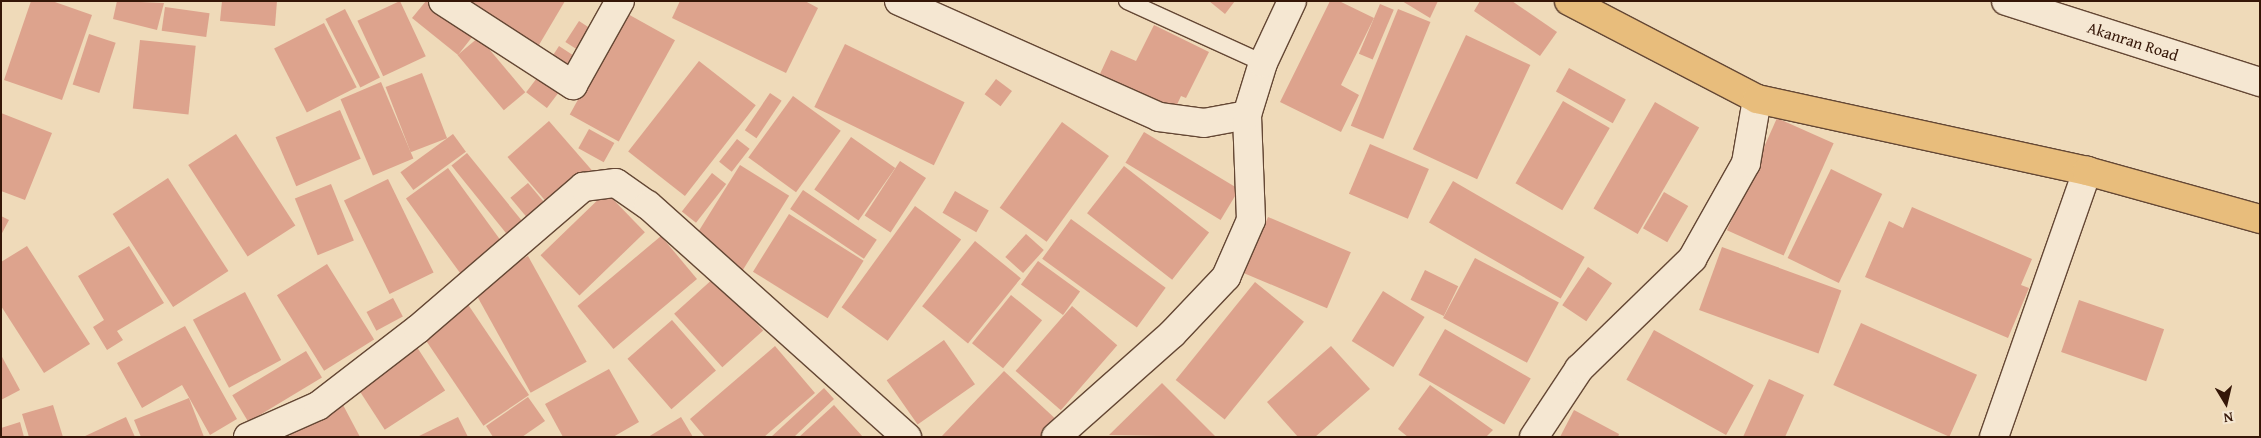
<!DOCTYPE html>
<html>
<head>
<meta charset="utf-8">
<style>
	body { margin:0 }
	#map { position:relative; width:2261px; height:438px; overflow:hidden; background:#efdab9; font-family:"Gentium Book Plus",serif }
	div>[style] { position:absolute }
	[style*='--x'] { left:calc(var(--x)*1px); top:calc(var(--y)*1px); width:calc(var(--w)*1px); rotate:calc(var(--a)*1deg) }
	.building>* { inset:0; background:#dda38d; transform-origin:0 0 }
	.roads { filter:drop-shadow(1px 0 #644734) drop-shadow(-1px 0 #644734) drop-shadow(0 1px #644734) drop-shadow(0 -1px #644734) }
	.lane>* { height:16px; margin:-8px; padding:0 8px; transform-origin:8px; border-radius:8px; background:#f5e7d2 }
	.street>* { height:28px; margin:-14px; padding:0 14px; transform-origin:14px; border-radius:14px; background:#f5e7d2 }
	.secondary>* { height:28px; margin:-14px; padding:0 14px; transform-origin:14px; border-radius:14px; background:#f5e7d2 }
	.highway>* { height:28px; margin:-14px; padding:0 14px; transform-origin:14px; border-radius:14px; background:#e8bd7c }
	span { translate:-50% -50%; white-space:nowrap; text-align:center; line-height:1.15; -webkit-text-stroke:5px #f5e7d2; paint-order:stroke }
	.street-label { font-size:16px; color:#351607 }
	.frame { position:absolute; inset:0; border:2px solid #351607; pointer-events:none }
	.north { position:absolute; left:2201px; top:378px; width:50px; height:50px; -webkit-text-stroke:4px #f5e7d2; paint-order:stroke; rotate:171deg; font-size:14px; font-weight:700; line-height:20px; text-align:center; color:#351607 }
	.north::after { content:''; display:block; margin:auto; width:18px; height:22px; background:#351607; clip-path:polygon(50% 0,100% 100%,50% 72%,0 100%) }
</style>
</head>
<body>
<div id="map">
	<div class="building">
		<div style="clip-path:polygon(31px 1px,52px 1px,92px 15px,62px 100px,4px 80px)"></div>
		<div style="clip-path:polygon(117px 1px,164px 3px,157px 30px,113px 19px)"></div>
		<div style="clip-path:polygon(222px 1px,277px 1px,275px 26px,220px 21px)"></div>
		<div style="left:400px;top:1px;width:61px;height:47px;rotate:65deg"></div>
		<div style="clip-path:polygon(426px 1px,437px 1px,476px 32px,458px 55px,412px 18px)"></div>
		<div style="clip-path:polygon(450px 1px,565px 1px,536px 50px)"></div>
		<div style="clip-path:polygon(680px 1px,805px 1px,818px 8px,786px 73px,672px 18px)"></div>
		<div style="clip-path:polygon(1209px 1px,1235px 1px,1225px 14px)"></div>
		<div style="clip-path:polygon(1330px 1px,1339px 1px,1374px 18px,1341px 85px,1359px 95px,1341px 132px,1280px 102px)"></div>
		<div style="clip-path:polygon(1402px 1px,1438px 1px,1430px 18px)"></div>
		<div style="clip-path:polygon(1480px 1px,1512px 1px,1557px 32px,1540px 56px,1474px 11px)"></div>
		<div style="left:1380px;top:4px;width:15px;height:54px;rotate:23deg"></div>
		<div style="left:165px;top:7px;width:45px;height:24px;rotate:8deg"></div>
		<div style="left:345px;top:9px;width:77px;height:22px;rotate:63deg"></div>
		<div style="left:1398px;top:9px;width:35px;height:126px;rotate:22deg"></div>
		<div style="left:626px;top:13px;width:56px;height:116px;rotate:29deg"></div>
		<div style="left:579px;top:21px;width:20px;height:25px;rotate:33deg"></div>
		<div style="left:324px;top:23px;width:72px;height:56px;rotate:63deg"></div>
		<div style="clip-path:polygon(1154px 25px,1209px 52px,1186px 98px,1181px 96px,1174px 111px,1099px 76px,1111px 50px,1136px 61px)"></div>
		<div style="left:89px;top:34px;width:28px;height:53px;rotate:18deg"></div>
		<div style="left:1466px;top:35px;width:71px;height:126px;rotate:25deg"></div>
		<div style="left:479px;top:37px;width:72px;height:28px;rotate:50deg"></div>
		<div style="left:140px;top:40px;width:56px;height:69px;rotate:6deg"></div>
		<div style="left:845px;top:44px;width:133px;height:70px;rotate:26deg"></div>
		<div style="left:559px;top:46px;width:20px;height:19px;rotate:33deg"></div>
		<div style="left:699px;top:61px;width:72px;height:115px;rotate:38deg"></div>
		<div style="left:1569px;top:68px;width:65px;height:27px;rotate:29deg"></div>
		<div style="left:543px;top:70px;width:26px;height:28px;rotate:37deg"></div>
		<div style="left:422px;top:73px;width:70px;height:39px;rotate:69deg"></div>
		<div style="left:996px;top:79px;width:20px;height:19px;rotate:37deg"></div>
		<div style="left:381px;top:82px;width:83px;height:44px;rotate:67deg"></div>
		<div style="left:770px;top:93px;width:14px;height:45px;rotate:34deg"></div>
		<div style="left:793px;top:96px;width:59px;height:76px;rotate:36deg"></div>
		<div style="left:1563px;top:101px;width:54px;height:95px;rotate:30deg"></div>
		<div style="left:1655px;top:102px;width:51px;height:123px;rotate:30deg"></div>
		<div style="left:340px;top:110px;width:53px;height:70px;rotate:67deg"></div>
		<div style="clip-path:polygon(1px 113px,52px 133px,25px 200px,1px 191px)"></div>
		<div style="left:1777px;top:118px;width:62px;height:123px;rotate:24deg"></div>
		<div style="left:549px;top:121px;width:65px;height:55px;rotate:49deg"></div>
		<div style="left:1062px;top:122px;width:58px;height:106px;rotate:36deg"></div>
		<div style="left:589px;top:129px;width:29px;height:22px;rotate:29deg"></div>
		<div style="left:1144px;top:132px;width:111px;height:36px;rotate:31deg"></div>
		<div style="left:236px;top:134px;width:109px;height:57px;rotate:57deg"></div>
		<div style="left:453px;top:134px;width:22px;height:65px;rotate:54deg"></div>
		<div style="left:851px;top:137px;width:54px;height:64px;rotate:35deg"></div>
		<div style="left:737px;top:139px;width:16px;height:29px;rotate:38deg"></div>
		<div style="left:1370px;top:144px;width:64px;height:54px;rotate:23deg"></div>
		<div style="left:467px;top:153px;width:95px;height:20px;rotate:51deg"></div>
		<div style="left:900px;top:161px;width:31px;height:65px;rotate:33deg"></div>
		<div style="left:740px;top:165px;width:58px;height:89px;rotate:32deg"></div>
		<div style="left:1124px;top:166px;width:108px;height:60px;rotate:38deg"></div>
		<div style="left:448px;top:168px;width:94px;height:52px;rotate:54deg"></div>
		<div style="left:1831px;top:169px;width:57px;height:99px;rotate:26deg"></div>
		<div style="left:712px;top:173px;width:18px;height:49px;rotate:38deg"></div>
		<div style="left:168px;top:178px;width:111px;height:66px;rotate:57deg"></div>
		<div style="left:388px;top:179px;width:104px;height:49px;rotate:64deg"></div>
		<div style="left:1453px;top:181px;width:152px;height:48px;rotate:30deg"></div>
		<div style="left:528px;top:183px;width:35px;height:23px;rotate:50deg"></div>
		<div style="left:331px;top:184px;width:61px;height:39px;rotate:68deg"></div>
		<div style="left:803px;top:190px;width:89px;height:23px;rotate:34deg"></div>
		<div style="left:955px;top:191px;width:39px;height:25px;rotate:30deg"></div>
		<div style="left:606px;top:192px;width:56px;height:91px;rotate:46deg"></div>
		<div style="left:1664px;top:192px;width:28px;height:42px;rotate:30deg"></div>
		<div style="left:915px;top:206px;width:57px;height:125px;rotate:36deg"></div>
		<div style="clip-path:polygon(1912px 207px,2032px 259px,2021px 285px,2029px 288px,2008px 338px,1865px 277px,1889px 221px,1903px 228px)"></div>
		<div style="left:789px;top:214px;width:88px;height:68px;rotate:32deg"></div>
		<div style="clip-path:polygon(1px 216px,9px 220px,1px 235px)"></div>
		<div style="left:1268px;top:217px;width:90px;height:61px;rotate:23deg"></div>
		<div style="left:1071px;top:219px;width:117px;height:49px;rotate:36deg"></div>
		<div style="left:1026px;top:234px;width:24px;height:31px;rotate:42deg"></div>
		<div style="left:661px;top:236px;width:56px;height:109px;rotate:50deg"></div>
		<div style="left:975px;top:241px;width:59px;height:84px;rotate:39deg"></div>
		<div style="clip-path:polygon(27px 246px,90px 344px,44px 373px,1px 306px,1px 262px)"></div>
		<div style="clip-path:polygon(129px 246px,164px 303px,117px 331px,123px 340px,107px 350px,93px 327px,104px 320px,78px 276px)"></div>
		<div style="left:1722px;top:247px;width:127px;height:67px;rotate:20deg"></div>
		<div style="left:528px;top:256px;width:121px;height:64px;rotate:61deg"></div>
		<div style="left:1475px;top:258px;width:95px;height:68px;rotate:28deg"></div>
		<div style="left:1038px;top:261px;width:52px;height:29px;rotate:36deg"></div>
		<div style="left:327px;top:264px;width:89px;height:59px;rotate:58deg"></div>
		<div style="left:1588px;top:267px;width:29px;height:46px;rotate:34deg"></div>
		<div style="left:1425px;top:270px;width:37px;height:33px;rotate:26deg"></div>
		<div style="left:715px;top:277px;width:72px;height:55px;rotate:48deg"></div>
		<div style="left:1255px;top:282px;width:63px;height:126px;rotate:39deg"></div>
		<div style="left:1383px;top:291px;width:49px;height:59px;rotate:32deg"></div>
		<div style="left:245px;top:292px;width:77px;height:59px;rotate:62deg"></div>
		<div style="left:1011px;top:295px;width:40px;height:62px;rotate:39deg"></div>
		<div style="left:393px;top:298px;width:21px;height:30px;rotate:62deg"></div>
		<div style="left:2079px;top:300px;width:90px;height:55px;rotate:19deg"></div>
		<div style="left:467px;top:303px;width:111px;height:55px;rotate:56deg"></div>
		<div style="left:1072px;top:306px;width:60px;height:86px;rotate:41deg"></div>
		<div style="left:672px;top:320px;width:67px;height:59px;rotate:49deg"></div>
		<div style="left:1861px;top:323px;width:127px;height:68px;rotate:24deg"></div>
		<div style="clip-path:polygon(185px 326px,237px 419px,210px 435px,182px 385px,142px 408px,117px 363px)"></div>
		<div style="left:1445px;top:329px;width:99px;height:53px;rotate:30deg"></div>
		<div style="left:1654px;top:330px;width:114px;height:57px;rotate:29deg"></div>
		<div style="left:944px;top:340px;width:54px;height:70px;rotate:55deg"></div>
		<div style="left:413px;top:341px;width:59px;height:72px;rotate:57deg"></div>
		<div style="clip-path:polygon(775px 346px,815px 393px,764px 437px,705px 437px,690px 419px)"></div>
		<div style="clip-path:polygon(1331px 346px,1370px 389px,1315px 437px,1298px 437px,1267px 402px)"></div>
		<div style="left:306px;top:351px;width:31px;height:86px;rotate:59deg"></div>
		<div style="clip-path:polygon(1px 355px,20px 390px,1px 400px)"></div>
		<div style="clip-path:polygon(609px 369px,639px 422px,613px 437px,563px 437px,545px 404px)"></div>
		<div style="clip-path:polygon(1004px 371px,1060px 423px,1047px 437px,941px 437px)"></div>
		<div style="clip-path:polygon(1769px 379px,1804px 395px,1785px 437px,1743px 437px)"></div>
		<div style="clip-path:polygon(1162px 383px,1216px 437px,1109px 435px)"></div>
		<div style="clip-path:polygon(1430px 385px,1493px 430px,1486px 437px,1408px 437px,1398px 429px)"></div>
		<div style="clip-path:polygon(824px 388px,834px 399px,794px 437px,771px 437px)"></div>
		<div style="clip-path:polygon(528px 397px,545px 421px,522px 437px,493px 437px,486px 426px)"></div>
		<div style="clip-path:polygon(189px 398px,204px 437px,141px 437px,134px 420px)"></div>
		<div style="clip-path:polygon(53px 405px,63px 437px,29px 437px,22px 414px)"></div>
		<div style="clip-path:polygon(343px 405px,360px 437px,291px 437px,289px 433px)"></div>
		<div style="clip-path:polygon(834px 405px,863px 437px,799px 437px)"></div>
		<div style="clip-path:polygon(1574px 410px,1619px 434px,1618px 437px,1560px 437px)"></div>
		<div style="clip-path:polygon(126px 417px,135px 437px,83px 437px)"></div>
		<div style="clip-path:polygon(458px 417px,468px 437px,417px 437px)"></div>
		<div style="clip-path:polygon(681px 417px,693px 437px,648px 437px)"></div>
		<div style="clip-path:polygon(20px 422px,24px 437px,1px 437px,1px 428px)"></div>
	</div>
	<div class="roads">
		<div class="lane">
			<div style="--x:1127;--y:1;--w:149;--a:24.5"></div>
		</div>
		<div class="street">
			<div style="--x:443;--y:1;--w:155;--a:32.9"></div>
			<div style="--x:573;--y:85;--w:96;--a:-60.8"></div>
			<div style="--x:899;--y:1;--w:285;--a:24"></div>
			<div style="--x:1159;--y:117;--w:45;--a:7.6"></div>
			<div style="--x:1204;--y:123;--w:44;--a:-10.5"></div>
			<div style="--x:248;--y:437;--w:77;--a:-23.9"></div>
			<div style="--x:318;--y:406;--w:126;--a:-37.6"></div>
			<div style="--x:418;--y:329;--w:218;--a:-40.7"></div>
			<div style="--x:583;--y:187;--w:33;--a:-7"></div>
			<div style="--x:616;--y:183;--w:39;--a:35"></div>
			<div style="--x:648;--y:205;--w:348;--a:41.9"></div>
			<div style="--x:1056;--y:437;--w:155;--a:-41.6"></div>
			<div style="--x:1172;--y:334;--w:79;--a:-46.5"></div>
			<div style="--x:1226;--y:277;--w:62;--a:-66.3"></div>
			<div style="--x:1251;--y:220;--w:105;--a:-92.2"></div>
			<div style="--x:1247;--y:115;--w:54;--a:-72.9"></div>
			<div style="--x:1263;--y:63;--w:68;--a:-64.9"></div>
			<div style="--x:1534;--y:437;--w:82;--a:-56.5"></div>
			<div style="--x:1579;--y:369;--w:158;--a:-44.2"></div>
			<div style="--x:1692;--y:259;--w:110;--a:-60.6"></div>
			<div style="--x:1746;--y:163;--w:65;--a:-80.2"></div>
			<div style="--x:1994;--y:437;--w:282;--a:-70.7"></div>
		</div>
		<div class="secondary">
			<div style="--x:2006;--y:1;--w:267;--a:17.7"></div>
		</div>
		<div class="highway">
			<div style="--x:1569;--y:1;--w:212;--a:27.5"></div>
			<div style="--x:1757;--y:99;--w:338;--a:12.3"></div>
			<div style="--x:2087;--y:171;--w:180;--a:15.5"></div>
		</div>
	</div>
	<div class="street-label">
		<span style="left:2133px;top:41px;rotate:18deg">Akanran Road</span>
	</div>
	<div class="frame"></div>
	<div class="north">N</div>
</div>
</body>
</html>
